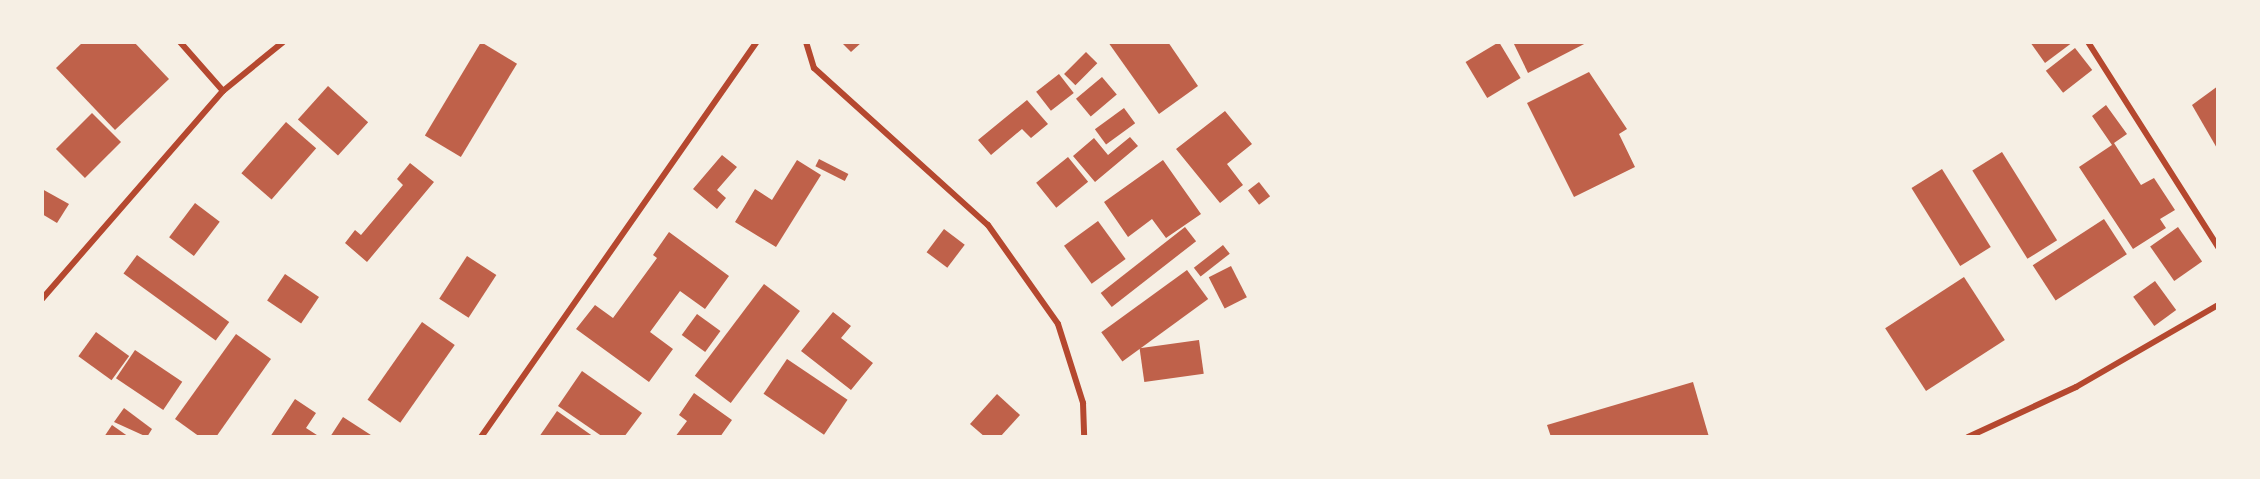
<!DOCTYPE html>
<html>
<head>
<meta charset="utf-8">
<style>
	body { margin:0 }
	#map { position:relative; width:2260px; height:479px; overflow:hidden; background:#f6efe4; font-family:"Golos Text",sans-serif }
	div>[style] { position:absolute }
	[style*='--x'] { left:calc(var(--x)*1px); top:calc(var(--y)*1px); width:calc(var(--w)*1px); rotate:calc(var(--a)*1deg) }
	.building>* { inset:0; background:#bf614a; transform-origin:0 0 }
	.minor>* { height:6px; margin:-3px; padding:0 3px; transform-origin:3px; border-radius:3px; background:#b5482f }
	span { translate:-50% -50%; white-space:nowrap; text-align:center; line-height:1.15; -webkit-text-stroke:6px #f6efe4; paint-order:stroke }
	.frame { position:absolute; inset:0; border:44px solid #f6efe4; pointer-events:none }
</style>
</head>
<body>
<div id="map">
	<div class="building">
		<div style="clip-path:polygon(83px 42px,134px 42px,169px 79px,115px 130px,56px 68px)"></div>
		<div style="left:481px;top:42px;width:42px;height:109px;rotate:31deg"></div>
		<div style="clip-path:polygon(841px 42px,862px 42px,851px 52px)"></div>
		<div style="clip-path:polygon(1108px 42px,1168px 42px,1198px 86px,1159px 114px)"></div>
		<div style="left:1499px;top:42px;width:42px;height:39px;rotate:59deg"></div>
		<div style="clip-path:polygon(1513px 42px,1588px 42px,1528px 73px)"></div>
		<div style="clip-path:polygon(2030px 42px,2073px 42px,2045px 63px)"></div>
		<div style="left:2075px;top:48px;width:28px;height:37px;rotate:52deg"></div>
		<div style="left:1086px;top:52px;width:16px;height:31px;rotate:45deg"></div>
		<div style="clip-path:polygon(1589px 72px,1627px 129px,1619px 134px,1635px 167px,1574px 197px,1527px 103px)"></div>
		<div style="left:1059px;top:74px;width:24px;height:29px;rotate:52deg"></div>
		<div style="left:1102px;top:77px;width:23px;height:34px;rotate:50deg"></div>
		<div style="left:328px;top:86px;width:54px;height:45px;rotate:42deg"></div>
		<div style="clip-path:polygon(2218px 86px,2218px 150px,2192px 105px)"></div>
		<div style="clip-path:polygon(1027px 100px,1048px 124px,1031px 138px,1022px 129px,991px 155px,978px 140px)"></div>
		<div style="clip-path:polygon(2106px 105px,2127px 134px,2114px 143px,2141px 185px,2154px 178px,2175px 210px,2160px 219px,2166px 228px,2133px 249px,2079px 167px,2112px 145px,2092px 116px)"></div>
		<div style="left:1124px;top:108px;width:19px;height:36px;rotate:54deg"></div>
		<div style="clip-path:polygon(1225px 111px,1252px 144px,1227px 164px,1243px 185px,1220px 203px,1176px 149px)"></div>
		<div style="left:92px;top:113px;width:41px;height:51px;rotate:45deg"></div>
		<div style="left:286px;top:122px;width:40px;height:68px;rotate:41deg"></div>
		<div style="clip-path:polygon(1130px 137px,1138px 146px,1095px 182px,1073px 156px,1094px 138px,1108px 155px)"></div>
		<div style="left:2002px;top:152px;width:104px;height:35px;rotate:58deg"></div>
		<div style="clip-path:polygon(722px 155px,737px 167px,717px 190px,726px 198px,717px 209px,693px 189px)"></div>
		<div style="left:1068px;top:157px;width:32px;height:41px;rotate:51deg"></div>
		<div style="left:819px;top:159px;width:33px;height:8px;rotate:27deg"></div>
		<div style="clip-path:polygon(797px 160px,821px 175px,776px 247px,735px 222px,755px 189px,772px 200px)"></div>
		<div style="clip-path:polygon(1163px 160px,1201px 214px,1166px 238px,1152px 219px,1128px 237px,1104px 202px)"></div>
		<div style="clip-path:polygon(410px 163px,434px 182px,367px 262px,345px 243px,355px 230px,361px 235px,403px 185px,397px 179px)"></div>
		<div style="left:1942px;top:169px;width:92px;height:36px;rotate:58deg"></div>
		<div style="left:1259px;top:182px;width:18px;height:14px;rotate:52deg"></div>
		<div style="clip-path:polygon(42px 189px,69px 204px,57px 223px,42px 214px)"></div>
		<div style="left:195px;top:203px;width:31px;height:43px;rotate:37deg"></div>
		<div style="left:2104px;top:219px;width:42px;height:85px;rotate:57deg"></div>
		<div style="left:1098px;top:221px;width:47px;height:42px;rotate:54deg"></div>
		<div style="left:1185px;top:227px;width:18px;height:107px;rotate:52deg"></div>
		<div style="left:2178px;top:227px;width:42px;height:34px;rotate:55deg"></div>
		<div style="left:944px;top:229px;width:26px;height:29px;rotate:37deg"></div>
		<div style="clip-path:polygon(669px 232px,729px 276px,705px 309px,680px 291px,650px 332px,673px 349px,649px 382px,576px 329px,595px 305px,613px 318px,657px 258px,653px 255px)"></div>
		<div style="left:1223px;top:245px;width:11px;height:37px;rotate:52deg"></div>
		<div style="left:137px;top:255px;width:114px;height:23px;rotate:36deg"></div>
		<div style="left:467px;top:256px;width:35px;height:51px;rotate:33deg"></div>
		<div style="left:1231px;top:266px;width:35px;height:25px;rotate:63deg"></div>
		<div style="left:1187px;top:270px;width:36px;height:106px;rotate:54deg"></div>
		<div style="left:285px;top:274px;width:41px;height:32px;rotate:34deg"></div>
		<div style="left:1964px;top:277px;width:75px;height:94px;rotate:57deg"></div>
		<div style="left:2155px;top:281px;width:36px;height:27px;rotate:54deg"></div>
		<div style="left:764px;top:284px;width:45px;height:115px;rotate:37deg"></div>
		<div style="clip-path:polygon(833px 312px,851px 326px,841px 338px,873px 363px,851px 390px,801px 351px)"></div>
		<div style="left:697px;top:314px;width:29px;height:26px;rotate:36deg"></div>
		<div style="left:422px;top:322px;width:40px;height:95px;rotate:35deg"></div>
		<div style="left:96px;top:332px;width:41px;height:30px;rotate:36deg"></div>
		<div style="clip-path:polygon(236px 334px,271px 359px,216px 437px,200px 437px,175px 419px)"></div>
		<div style="left:1199px;top:340px;width:34px;height:60px;rotate:82deg"></div>
		<div style="left:135px;top:350px;width:57px;height:34px;rotate:34deg"></div>
		<div style="left:787px;top:359px;width:73px;height:42px;rotate:34deg"></div>
		<div style="clip-path:polygon(582px 371px,642px 413px,624px 437px,603px 437px,558px 406px)"></div>
		<div style="clip-path:polygon(1693px 382px,1709px 437px,1551px 437px,1547px 425px)"></div>
		<div style="clip-path:polygon(694px 393px,732px 420px,720px 437px,675px 437px,687px 421px,679px 415px)"></div>
		<div style="clip-path:polygon(997px 394px,1020px 415px,1000px 437px,985px 437px,970px 424px)"></div>
		<div style="clip-path:polygon(295px 399px,316px 413px,306px 428px,320px 437px,270px 437px)"></div>
		<div style="clip-path:polygon(124px 408px,152px 429px,147px 437px,114px 422px)"></div>
		<div style="clip-path:polygon(557px 411px,594px 437px,539px 437px)"></div>
		<div style="clip-path:polygon(343px 417px,374px 437px,330px 437px)"></div>
		<div style="clip-path:polygon(112px 425px,129px 437px,104px 437px)"></div>
	</div>
	<div class="minor">
		<div style="--x:180;--y:42;--w:65;--a:48.7"></div>
		<div style="--x:806;--y:42;--w:27;--a:73"></div>
		<div style="--x:814;--y:68;--w:234;--a:42.1"></div>
		<div style="--x:988;--y:225;--w:121;--a:54.7"></div>
		<div style="--x:1058;--y:324;--w:83;--a:72.4"></div>
		<div style="--x:1083;--y:403;--w:34;--a:88"></div>
		<div style="--x:2088;--y:42;--w:243;--a:57.6"></div>
		<div style="--x:42;--y:299;--w:276;--a:-49"></div>
		<div style="--x:223;--y:91;--w:77;--a:-39.2"></div>
		<div style="--x:481;--y:437;--w:482;--a:-55.1"></div>
		<div style="--x:1968;--y:437;--w:119;--a:-24.8"></div>
		<div style="--x:2076;--y:387;--w:164;--a:-30"></div>
	</div>
	<div class="frame"></div>
</div>
</body>
</html>
